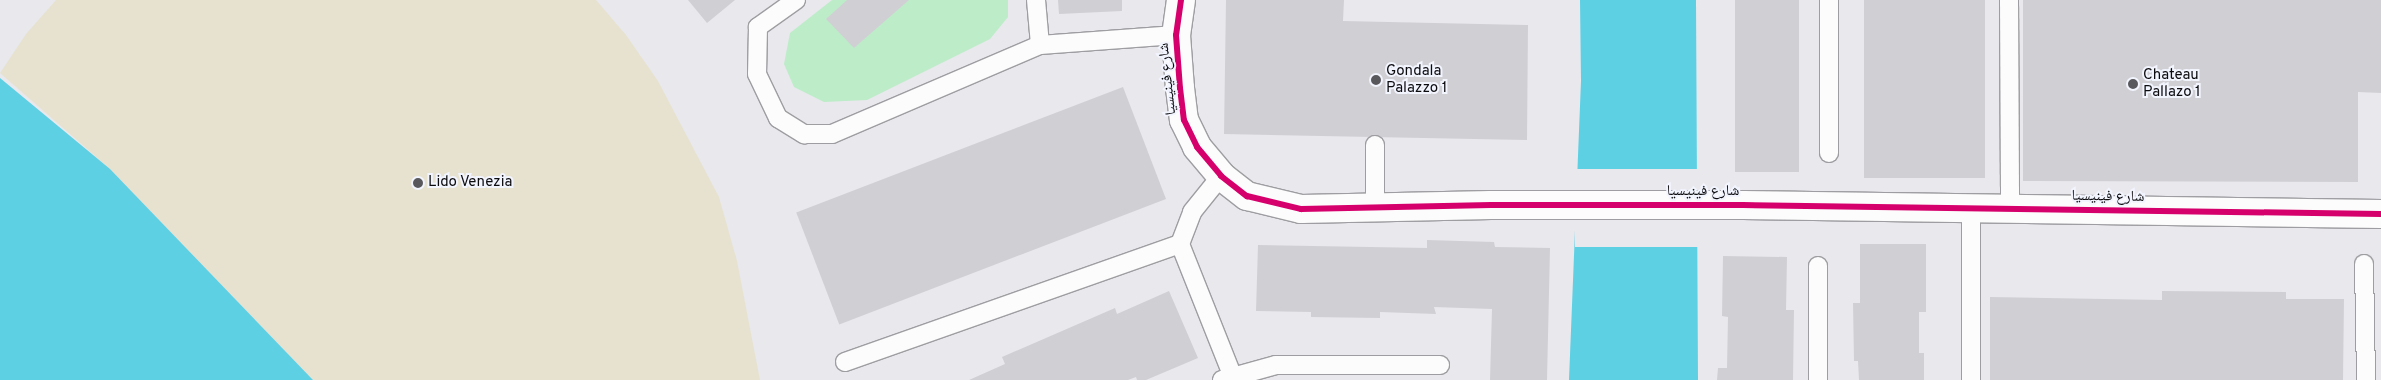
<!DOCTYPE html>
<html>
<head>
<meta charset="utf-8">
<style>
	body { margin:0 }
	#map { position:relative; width:2381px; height:380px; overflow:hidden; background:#e8e8ed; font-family:Overpass,"Noto Naskh Arabic",sans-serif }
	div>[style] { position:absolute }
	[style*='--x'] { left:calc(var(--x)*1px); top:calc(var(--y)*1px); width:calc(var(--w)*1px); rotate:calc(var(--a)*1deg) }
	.green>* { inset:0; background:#bdecc8 }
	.sand>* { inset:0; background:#e7e2d0 }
	.water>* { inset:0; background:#5dd0e4 }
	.pier>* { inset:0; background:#e8e8ed; transform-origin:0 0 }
	.building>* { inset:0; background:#d0d0d4; transform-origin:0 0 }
	.roads { filter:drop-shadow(1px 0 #9e9ea2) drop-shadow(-1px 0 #9e9ea2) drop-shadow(0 1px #9e9ea2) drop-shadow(0 -1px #9e9ea2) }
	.service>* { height:18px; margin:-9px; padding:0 9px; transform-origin:9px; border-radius:9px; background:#fcfcfc }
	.minor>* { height:28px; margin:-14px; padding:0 14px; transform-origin:14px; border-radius:14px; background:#fcfcfc }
	.cycleway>* { height:6px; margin:-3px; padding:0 3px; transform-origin:3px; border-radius:3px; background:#d6006c }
	.dots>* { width:14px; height:14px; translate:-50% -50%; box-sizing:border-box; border:2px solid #f2f4fe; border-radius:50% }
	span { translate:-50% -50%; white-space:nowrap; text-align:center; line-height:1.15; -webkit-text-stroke:4px #f2f4fe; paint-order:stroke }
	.poi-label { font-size:15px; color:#0c0c0f }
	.left { translate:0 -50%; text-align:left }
	.street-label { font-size:15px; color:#0c0c0f }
</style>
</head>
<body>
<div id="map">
	<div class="green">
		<div style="clip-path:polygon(832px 0,1008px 0,1008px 17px,990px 39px,867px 100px,824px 102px,794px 87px,784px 64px,790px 33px)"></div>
	</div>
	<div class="sand">
		<div style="clip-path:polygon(56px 0,596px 0,626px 35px,658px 81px,719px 197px,737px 261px,760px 380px,313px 380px,110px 169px,0 73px,26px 34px)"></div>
	</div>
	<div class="water">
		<div style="clip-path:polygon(1580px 0,1696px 0,1698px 380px,1569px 380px,1581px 81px)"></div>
		<div style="clip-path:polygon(0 78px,110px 169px,313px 380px,0 380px)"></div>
	</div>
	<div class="pier">
		<div style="left:1698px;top:169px;width:78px;height:123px;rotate:90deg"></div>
	</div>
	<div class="building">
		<div style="clip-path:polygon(688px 0,735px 0,707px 23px)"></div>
		<div style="clip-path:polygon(847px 0,909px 0,854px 48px,826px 19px)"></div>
		<div style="clip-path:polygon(1058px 0,1122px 0,1122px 11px,1059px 14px)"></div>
		<div style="clip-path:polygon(1226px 0,1344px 0,1343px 21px,1528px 25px,1527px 140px,1224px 134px)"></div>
		<div style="left:1735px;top:0;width:64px;height:172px"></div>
		<div style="left:1864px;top:0;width:121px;height:178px"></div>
		<div style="clip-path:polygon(2023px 0,2381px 0,2381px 93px,2358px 92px,2358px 182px,2023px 181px)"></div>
		<div style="left:1123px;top:87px;width:120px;height:350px;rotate:69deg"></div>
		<div style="clip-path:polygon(1427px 240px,1494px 242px,1495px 247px,1550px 248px,1547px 380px,1490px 380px,1492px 309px,1434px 307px,1436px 314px,1380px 312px,1380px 318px,1311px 317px,1311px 312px,1256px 311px,1258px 245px,1427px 248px)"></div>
		<div style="clip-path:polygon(1860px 244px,1926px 244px,1926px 312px,1919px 312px,1919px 353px,1924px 353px,1924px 380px,1859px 380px,1858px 361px,1854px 361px,1853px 303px,1860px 303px)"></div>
		<div style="clip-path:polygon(1723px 256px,1787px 257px,1786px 310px,1794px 310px,1793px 380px,1717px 380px,1718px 368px,1727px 368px,1728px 317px,1722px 316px)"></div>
		<div style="clip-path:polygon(1169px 291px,1198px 358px,1146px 380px,1137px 380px,1136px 377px,1128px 380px,969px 380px,1005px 364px,1002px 357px,1115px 308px,1117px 314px)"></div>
		<div style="clip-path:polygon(2162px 291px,2286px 292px,2286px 299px,2344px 299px,2343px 380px,1990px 380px,1990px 297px,2162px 300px)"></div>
	</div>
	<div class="roads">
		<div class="service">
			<div style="--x:796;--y:0;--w:47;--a:144.6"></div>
			<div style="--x:758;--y:27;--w:47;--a:91.2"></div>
			<div style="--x:757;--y:74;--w:49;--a:64.5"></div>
			<div style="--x:778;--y:118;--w:31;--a:32"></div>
			<div style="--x:804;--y:134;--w:28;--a:0"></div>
			<div style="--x:832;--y:134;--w:226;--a:-23.2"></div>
			<div style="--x:1040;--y:45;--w:136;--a:-4.2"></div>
			<div style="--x:1036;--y:0;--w:45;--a:84.9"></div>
			<div style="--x:2009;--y:0;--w:208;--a:89.7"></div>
			<div style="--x:1829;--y:153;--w:153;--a:-90"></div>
			<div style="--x:1375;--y:207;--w:62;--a:-90"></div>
			<div style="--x:1180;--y:244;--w:141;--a:68.3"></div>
			<div style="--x:2364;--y:264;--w:116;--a:89"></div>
			<div style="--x:845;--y:362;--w:355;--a:-19.4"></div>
			<div style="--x:1180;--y:244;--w:34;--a:-69"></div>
			<div style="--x:1192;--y:212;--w:46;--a:-51.1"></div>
			<div style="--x:1222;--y:380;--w:56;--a:-15.5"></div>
			<div style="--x:1276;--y:365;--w:164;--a:0"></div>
			<div style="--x:1818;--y:380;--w:114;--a:-90"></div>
			<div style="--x:1971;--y:380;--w:173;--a:-90"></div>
		</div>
		<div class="minor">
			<div style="--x:1181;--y:0;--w:35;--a:98"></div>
			<div style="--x:1176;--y:35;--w:53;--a:85.7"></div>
			<div style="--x:1180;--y:88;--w:32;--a:83"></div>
			<div style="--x:1184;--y:120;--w:30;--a:64"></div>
			<div style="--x:1197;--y:147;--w:38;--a:50"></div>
			<div style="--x:1221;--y:176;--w:33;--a:38"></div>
			<div style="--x:1247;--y:196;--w:56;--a:13.5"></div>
			<div style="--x:1301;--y:209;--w:190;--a:-1.2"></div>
			<div style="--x:1491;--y:205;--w:252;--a:0"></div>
			<div style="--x:1743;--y:205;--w:638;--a:0.81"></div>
		</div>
	</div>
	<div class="cycleway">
		<div style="--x:1181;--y:0;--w:35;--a:98"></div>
		<div style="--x:1176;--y:35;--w:53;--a:85.7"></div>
		<div style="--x:1180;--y:88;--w:32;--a:83"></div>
		<div style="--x:1184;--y:120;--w:30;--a:64"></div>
		<div style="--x:1197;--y:147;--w:38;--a:50"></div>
		<div style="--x:1221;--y:176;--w:33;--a:38"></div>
		<div style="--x:1247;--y:196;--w:56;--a:13.5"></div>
		<div style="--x:1301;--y:209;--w:190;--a:-1.2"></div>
		<div style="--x:1491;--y:205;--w:252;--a:0"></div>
		<div style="--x:1743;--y:205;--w:638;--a:0.81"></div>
	</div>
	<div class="dots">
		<div style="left:1376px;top:80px;background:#59595d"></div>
		<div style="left:2133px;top:84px;background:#59595d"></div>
		<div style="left:418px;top:183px;background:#59595d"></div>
	</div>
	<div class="poi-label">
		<span class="left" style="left:1386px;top:80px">Gondala<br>Palazzo 1</span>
		<span class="left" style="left:2143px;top:84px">Chateau<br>Pallazo 1</span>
		<span class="left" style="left:428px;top:183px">Lido Venezia</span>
	</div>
	<div class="street-label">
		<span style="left:1168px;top:79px;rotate:-96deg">شارع فينيسيا</span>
		<span style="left:1703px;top:192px">شارع فينيسيا</span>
		<span style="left:2108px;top:197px;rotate:1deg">شارع فينيسيا</span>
	</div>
</div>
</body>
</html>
